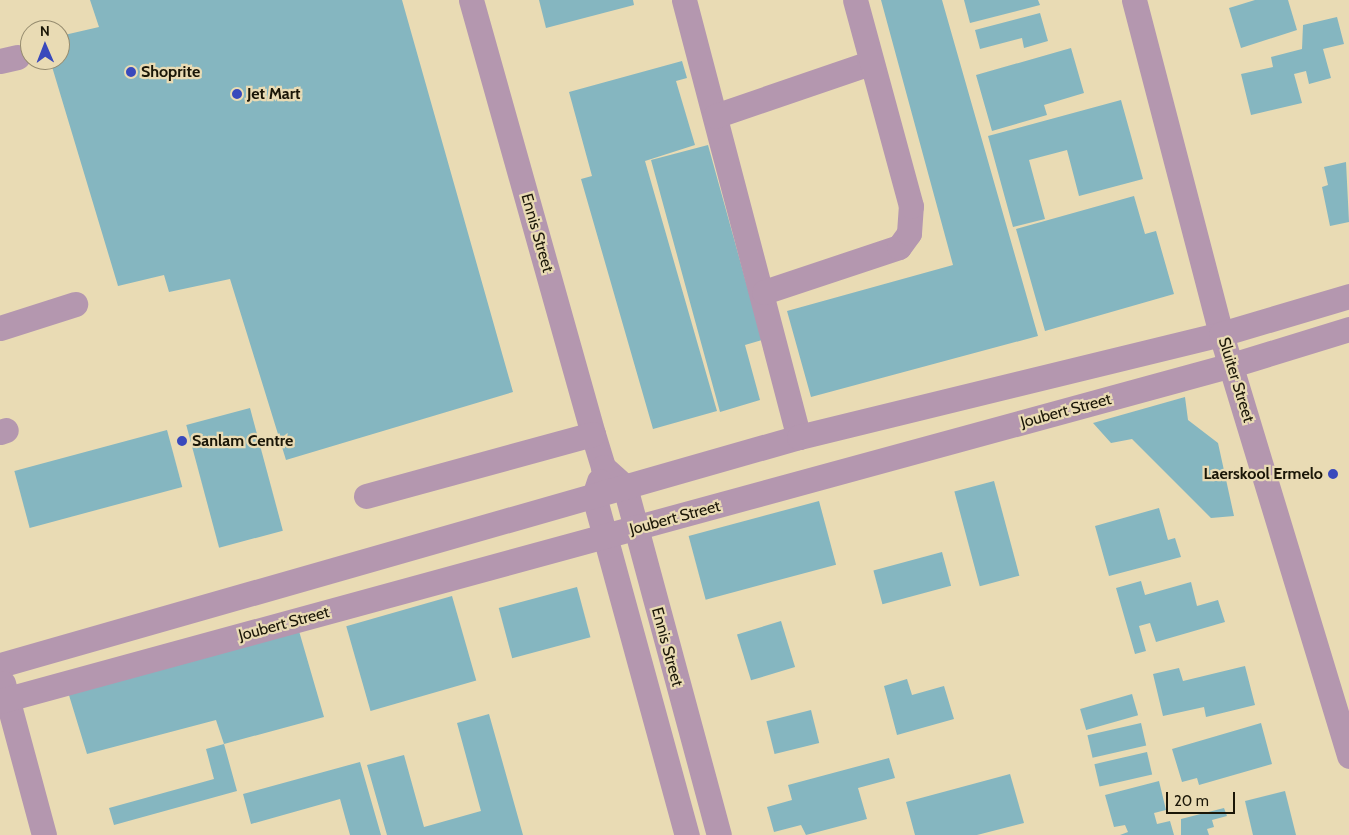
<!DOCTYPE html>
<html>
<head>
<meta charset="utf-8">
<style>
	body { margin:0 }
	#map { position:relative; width:1349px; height:835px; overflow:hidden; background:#e9dbb4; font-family:Cabin,sans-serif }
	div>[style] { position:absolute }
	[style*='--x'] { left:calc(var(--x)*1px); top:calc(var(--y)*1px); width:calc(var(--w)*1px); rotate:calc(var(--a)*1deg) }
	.building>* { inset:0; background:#85b6c0; transform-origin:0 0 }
	.minor>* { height:25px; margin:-12.5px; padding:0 12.5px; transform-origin:12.5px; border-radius:12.5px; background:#b497af }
	.dots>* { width:14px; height:14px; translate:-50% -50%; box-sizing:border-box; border:2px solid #e9dbb4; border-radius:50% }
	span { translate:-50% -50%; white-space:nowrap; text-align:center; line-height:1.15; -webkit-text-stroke:4.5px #e9dbb4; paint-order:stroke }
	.poi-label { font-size:16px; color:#1a1607; font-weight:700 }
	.left { translate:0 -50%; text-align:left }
	.right { translate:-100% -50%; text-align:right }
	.street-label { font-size:16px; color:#1a1607 }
	.north { position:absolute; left:20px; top:20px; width:50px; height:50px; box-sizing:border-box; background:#e9dbb4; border:1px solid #968c6f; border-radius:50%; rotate:359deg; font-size:14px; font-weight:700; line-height:20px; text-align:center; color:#1a1607 }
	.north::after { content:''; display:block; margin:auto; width:18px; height:22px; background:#3949bc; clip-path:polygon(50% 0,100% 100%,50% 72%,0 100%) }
	.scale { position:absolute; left:1166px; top:792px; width:69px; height:22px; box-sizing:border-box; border:2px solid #1a1607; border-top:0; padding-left:6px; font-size:15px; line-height:18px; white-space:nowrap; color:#1a1607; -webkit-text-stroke:4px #e9dbb4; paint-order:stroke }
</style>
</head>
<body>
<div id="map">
	<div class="building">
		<div style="clip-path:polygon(90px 0,402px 0,513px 392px,286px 460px,230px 279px,169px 292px,164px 275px,118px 286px,50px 60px,60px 60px,60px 36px,99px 27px)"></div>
		<div style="clip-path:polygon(539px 0,633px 0,634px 5px,546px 28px)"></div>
		<div style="clip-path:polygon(881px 0,942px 0,1038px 336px,811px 397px,787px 311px,953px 265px)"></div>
		<div style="clip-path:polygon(964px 0,1038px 0,1040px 5px,970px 23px)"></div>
		<div style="clip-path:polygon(1255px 0,1288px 0,1297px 30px,1241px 48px,1229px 8px)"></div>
		<div style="clip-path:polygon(1040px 13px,1048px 41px,1024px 48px,1022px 38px,980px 49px,975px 30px)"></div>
		<div style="clip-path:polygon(1337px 17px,1344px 44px,1323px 49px,1331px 78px,1309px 84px,1306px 71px,1294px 74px,1302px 103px,1251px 115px,1241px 74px,1273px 67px,1271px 57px,1302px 49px,1303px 25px)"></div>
		<div style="clip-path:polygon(1071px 48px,1084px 93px,1044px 105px,1047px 115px,992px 131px,976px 75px)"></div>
		<div style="clip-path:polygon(682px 61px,687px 78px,676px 81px,695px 145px,645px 161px,717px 411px,653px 429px,581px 179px,592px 176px,569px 92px)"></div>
		<div style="clip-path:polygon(1121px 100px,1143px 179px,1079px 196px,1067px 150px,1029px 160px,1045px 219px,1013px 227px,988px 136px)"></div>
		<div style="clip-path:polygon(708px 145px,762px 340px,745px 345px,760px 400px,720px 412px,651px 160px)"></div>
		<div style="clip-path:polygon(1346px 162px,1349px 222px,1330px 226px,1322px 187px,1328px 185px,1324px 167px)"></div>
		<div style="clip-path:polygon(1134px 196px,1145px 234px,1156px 231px,1174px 294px,1045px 331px,1016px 229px)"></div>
		<div style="clip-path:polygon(1185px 397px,1188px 420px,1218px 443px,1234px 516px,1211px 518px,1132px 439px,1111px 443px,1093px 423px)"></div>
		<div style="left:250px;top:408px;width:127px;height:66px;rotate:75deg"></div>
		<div style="left:167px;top:430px;width:59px;height:158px;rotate:75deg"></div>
		<div style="left:994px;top:481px;width:98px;height:41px;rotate:75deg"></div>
		<div style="left:819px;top:501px;width:66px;height:135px;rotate:75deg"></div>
		<div style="clip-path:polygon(1159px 508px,1168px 540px,1175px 538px,1181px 557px,1109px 576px,1095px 526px)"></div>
		<div style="left:942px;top:552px;width:35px;height:71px;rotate:75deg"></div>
		<div style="clip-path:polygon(1141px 581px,1145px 595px,1191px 582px,1197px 606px,1218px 600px,1225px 622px,1156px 642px,1150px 623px,1139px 626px,1146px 651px,1135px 654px,1116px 588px)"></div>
		<div style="left:577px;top:587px;width:52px;height:81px;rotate:75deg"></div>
		<div style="left:452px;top:596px;width:88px;height:110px;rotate:74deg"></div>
		<div style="left:781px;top:621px;width:48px;height:46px;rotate:73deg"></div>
		<div style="clip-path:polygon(299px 631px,324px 717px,224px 744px,216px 720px,87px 754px,68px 692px)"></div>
		<div style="clip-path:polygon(1245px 666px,1255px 705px,1206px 717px,1204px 707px,1163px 716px,1153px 674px,1179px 668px,1183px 681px)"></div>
		<div style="clip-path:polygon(907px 679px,912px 695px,944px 686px,954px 719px,897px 735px,884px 686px)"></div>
		<div style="left:1132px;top:694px;width:22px;height:54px;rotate:74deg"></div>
		<div style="left:811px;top:710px;width:34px;height:46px;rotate:76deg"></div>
		<div style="clip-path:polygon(489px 714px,523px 835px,387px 835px,367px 765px,404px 755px,424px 827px,481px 811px,457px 723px)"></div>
		<div style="left:1141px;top:723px;width:23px;height:55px;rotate:77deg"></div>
		<div style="clip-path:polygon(1261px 723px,1272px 764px,1199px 785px,1197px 778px,1182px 782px,1172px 749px)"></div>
		<div style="clip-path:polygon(224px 744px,237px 791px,114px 825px,109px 808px,214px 779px,206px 749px)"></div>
		<div style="left:1147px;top:752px;width:23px;height:54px;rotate:77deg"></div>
		<div style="clip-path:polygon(889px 758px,895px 778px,858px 788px,867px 819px,806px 835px,801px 825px,774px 832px,767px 807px,792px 800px,788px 785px)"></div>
		<div style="clip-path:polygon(360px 762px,381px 835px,350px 835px,340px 799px,251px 824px,243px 794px)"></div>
		<div style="clip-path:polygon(1010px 774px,1024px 823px,977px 835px,915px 835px,906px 802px)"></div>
		<div style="clip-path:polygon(1159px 781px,1166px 810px,1154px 813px,1157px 824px,1170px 821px,1174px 835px,1120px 835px,1128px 832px,1125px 825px,1114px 827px,1105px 795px)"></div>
		<div style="clip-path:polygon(1285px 791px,1296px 835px,1253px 835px,1245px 801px)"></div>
		<div style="clip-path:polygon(1224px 808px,1227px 816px,1212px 820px,1214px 827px,1207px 829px,1209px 835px,1181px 835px,1181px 819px)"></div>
	</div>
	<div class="minor">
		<div style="--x:471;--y:0;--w:451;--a:74.3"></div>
		<div style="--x:593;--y:434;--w:34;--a:73"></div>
		<div style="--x:603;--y:467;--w:30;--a:42"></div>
		<div style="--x:625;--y:487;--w:360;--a:74.9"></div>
		<div style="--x:684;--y:0;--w:452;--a:75.3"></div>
		<div style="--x:1134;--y:0;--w:345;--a:75.4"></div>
		<div style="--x:1221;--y:334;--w:441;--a:73.1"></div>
		<div style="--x:0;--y:61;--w:18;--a:-13"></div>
		<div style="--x:715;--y:116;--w:164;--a:-18.9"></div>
		<div style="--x:764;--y:292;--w:142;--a:-18.4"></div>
		<div style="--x:899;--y:247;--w:17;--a:-54"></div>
		<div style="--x:909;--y:233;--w:27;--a:-86"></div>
		<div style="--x:911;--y:206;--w:213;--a:-105.2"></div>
		<div style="--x:0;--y:328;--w:79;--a:-17.7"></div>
		<div style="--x:0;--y:432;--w:6;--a:-18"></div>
		<div style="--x:599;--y:481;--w:16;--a:108"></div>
		<div style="--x:594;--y:496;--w:352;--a:74.7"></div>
		<div style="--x:366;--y:496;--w:235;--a:-15.3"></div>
		<div style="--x:0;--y:665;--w:831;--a:-15.93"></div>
		<div style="--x:799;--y:437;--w:434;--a:-13.7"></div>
		<div style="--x:1221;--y:334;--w:134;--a:-16.5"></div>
		<div style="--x:3;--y:683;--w:157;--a:74.9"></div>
		<div style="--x:0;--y:701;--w:1277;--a:-15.26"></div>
		<div style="--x:1232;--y:365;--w:122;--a:-17.1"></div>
	</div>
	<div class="dots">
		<div style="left:131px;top:72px;background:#3949bc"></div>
		<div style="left:237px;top:94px;background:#3949bc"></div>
		<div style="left:182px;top:441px;background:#3949bc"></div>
		<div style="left:1333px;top:474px;background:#3949bc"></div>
	</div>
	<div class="poi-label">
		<span class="left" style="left:141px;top:72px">Shoprite</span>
		<span class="left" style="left:247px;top:94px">Jet Mart</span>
		<span class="left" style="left:192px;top:441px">Sanlam Centre</span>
		<span class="right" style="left:1323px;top:474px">Laerskool Ermelo</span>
	</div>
	<div class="street-label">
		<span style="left:537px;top:233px;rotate:74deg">Ennis Street</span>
		<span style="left:1236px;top:380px;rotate:73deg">Sluiter Street</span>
		<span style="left:1066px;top:411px;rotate:-15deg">Joubert Street</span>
		<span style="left:675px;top:518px;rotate:-15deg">Joubert Street</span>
		<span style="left:284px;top:624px;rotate:-15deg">Joubert Street</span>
		<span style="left:667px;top:647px;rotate:75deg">Ennis Street</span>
	</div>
	<div class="north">N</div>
	<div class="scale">20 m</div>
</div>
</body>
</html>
